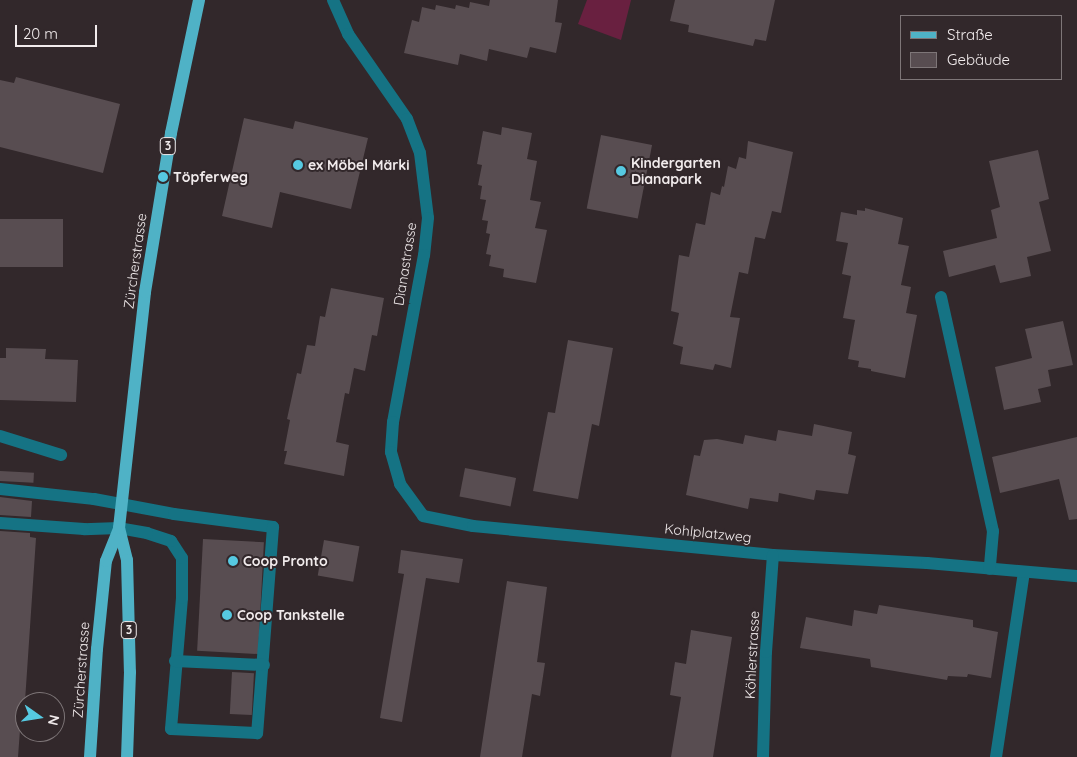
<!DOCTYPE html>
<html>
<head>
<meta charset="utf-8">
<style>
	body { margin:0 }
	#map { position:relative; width:1077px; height:757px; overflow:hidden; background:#32282b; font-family:Quicksand,sans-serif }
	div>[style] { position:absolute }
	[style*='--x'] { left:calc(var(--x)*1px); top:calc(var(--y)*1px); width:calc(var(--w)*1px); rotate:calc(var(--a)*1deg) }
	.green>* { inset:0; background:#692040 }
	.building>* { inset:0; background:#584d51; transform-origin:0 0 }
	.service>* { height:12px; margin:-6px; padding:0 6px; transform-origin:6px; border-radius:6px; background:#157384 }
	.minor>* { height:12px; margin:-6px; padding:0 6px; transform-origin:6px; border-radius:6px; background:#157384 }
	.primary>* { height:12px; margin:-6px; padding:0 6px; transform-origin:6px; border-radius:6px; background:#4fb2c6 }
	.dots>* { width:14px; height:14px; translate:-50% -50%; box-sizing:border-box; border:2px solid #32282b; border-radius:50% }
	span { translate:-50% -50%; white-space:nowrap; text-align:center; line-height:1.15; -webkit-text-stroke:4px #32282b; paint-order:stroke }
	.shield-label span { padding:1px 4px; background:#32282b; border:1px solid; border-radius:4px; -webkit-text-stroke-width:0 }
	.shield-label { font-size:12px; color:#f1ebec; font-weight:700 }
	.poi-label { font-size:14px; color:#f1ebec; font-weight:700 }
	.left { translate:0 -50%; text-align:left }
	.street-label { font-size:14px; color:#f1ebec }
	.legend { position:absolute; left:900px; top:15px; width:162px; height:65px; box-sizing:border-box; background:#32282b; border:1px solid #7e7678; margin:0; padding:6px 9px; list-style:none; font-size:15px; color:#f1ebec }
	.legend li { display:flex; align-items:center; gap:10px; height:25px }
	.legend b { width:25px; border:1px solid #7e7678 }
	.north { position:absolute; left:15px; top:692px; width:50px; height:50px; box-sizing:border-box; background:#32282b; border:1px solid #7e7678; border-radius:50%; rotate:103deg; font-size:14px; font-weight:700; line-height:20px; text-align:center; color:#f1ebec }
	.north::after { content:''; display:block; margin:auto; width:18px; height:22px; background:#56c9e1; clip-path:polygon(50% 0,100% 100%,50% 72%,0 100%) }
	.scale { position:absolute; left:15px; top:25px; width:82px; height:22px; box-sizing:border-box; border:2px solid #f1ebec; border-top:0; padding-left:6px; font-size:15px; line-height:18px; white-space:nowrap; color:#f1ebec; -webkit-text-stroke:4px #32282b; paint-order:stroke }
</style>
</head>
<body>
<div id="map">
	<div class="green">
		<div style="clip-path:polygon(587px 0,631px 0,621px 40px,578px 24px)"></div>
	</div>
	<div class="building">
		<div style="clip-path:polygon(490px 0,558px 0,555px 22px,562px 23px,556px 53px,530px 47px,527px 58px,489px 49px,487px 61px,460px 54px,458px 65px,404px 53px,412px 20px,419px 22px,422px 7px,435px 10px,436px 5px,455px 9px,456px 5px,469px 8px,470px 2px,489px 6px)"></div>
		<div style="clip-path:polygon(675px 0,775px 0,766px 41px,755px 39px,753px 46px,688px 32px,689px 25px,670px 21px)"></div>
		<div style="clip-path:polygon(16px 77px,120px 104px,103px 173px,0 147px,0 80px,14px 83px)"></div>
		<div style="clip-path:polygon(244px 118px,293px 129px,295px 121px,368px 138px,351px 209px,280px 192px,272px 228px,222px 216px)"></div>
		<div style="clip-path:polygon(502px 127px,532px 133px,527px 159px,537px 161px,530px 200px,541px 202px,535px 228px,547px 230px,536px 283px,503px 277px,504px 269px,489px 266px,491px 255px,486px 254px,490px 234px,486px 233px,488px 221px,482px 220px,486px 200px,480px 199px,482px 186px,478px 185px,482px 165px,477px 164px,483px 131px,501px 135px)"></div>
		<div style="left:601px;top:135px;width:52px;height:75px;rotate:11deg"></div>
		<div style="clip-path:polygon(748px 141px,793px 152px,781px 213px,772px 211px,765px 239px,755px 237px,748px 274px,739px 272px,730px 317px,740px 318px,731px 368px,715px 364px,713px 370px,680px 364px,683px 347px,673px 344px,679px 313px,671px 311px,679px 255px,689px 257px,696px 223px,705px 225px,711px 192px,720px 195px,722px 186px,724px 187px,728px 166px,736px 169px,739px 157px,746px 159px)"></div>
		<div style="clip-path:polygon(1038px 150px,1049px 199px,1039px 202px,1051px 251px,1027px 257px,1031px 276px,1000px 283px,995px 265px,949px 277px,943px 251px,997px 238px,991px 210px,1000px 207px,989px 161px)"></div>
		<div style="clip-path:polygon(865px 208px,903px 218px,898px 244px,909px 246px,901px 285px,911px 287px,906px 313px,917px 315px,905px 378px,871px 371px,871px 369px,858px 367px,859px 361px,848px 359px,855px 320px,843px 318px,851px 276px,842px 274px,848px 243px,836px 241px,841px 212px,857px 215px,857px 210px,865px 211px)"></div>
		<div style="left:63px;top:219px;width:48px;height:63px;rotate:90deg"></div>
		<div style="clip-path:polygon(331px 288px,384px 298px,377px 336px,372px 335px,365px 371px,354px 368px,349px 394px,345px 393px,336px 442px,349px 445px,344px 476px,284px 464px,287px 451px,284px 451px,290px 420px,287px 419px,297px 373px,301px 374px,307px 345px,315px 346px,320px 316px,325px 317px)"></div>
		<div style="clip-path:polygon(1063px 321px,1073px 365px,1048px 370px,1051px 386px,1038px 389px,1041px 402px,1004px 410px,995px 367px,1032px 358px,1025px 329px)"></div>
		<div style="clip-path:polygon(568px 340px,613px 348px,599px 426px,592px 424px,578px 499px,533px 491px,548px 412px,555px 413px)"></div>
		<div style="clip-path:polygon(6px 348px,46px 349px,45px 359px,78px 360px,76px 402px,0 400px,0 358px,6px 358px)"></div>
		<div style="clip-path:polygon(814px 424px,852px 432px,848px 454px,856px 456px,848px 494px,816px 490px,814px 500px,779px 493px,778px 502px,750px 498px,748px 509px,686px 495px,694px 455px,700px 456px,704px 440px,717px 439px,743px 444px,745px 435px,776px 441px,778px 430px,812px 436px)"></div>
		<div style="clip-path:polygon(1077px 437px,1077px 519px,1069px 520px,1059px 479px,1000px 493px,992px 457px)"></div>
		<div style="left:465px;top:468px;width:52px;height:29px;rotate:11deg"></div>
		<div style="left:0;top:471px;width:34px;height:10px;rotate:3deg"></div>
		<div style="clip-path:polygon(0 497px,32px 501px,31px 517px,0 515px)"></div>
		<div style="clip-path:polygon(0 531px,30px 533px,30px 537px,36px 538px,24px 716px,21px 716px,18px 757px,0 757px)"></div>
		<div style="left:203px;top:539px;width:61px;height:112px;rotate:3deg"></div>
		<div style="left:324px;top:540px;width:36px;height:36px;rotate:10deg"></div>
		<div style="clip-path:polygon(401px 550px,463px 559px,459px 583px,426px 578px,402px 722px,380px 718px,404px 574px,398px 573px)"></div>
		<div style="clip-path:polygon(507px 581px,547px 587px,537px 662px,545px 663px,540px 696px,532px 694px,522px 757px,480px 757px)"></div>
		<div style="clip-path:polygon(879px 605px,973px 620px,973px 627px,998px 632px,991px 678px,968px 674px,967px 677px,948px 676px,947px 680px,871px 667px,870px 659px,800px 648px,806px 617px,852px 626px,854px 610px,877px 614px)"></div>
		<div style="clip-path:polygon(691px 630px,732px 637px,713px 757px,671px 757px,681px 697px,670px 695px,675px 662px,686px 664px)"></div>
		<div style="left:232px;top:672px;width:22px;height:42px;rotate:3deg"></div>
	</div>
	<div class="service">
		<div style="--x:0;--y:489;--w:95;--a:6.1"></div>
		<div style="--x:94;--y:499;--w:81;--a:10.6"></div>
		<div style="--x:174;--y:514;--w:100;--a:7.5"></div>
		<div style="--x:273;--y:527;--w:207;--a:94.4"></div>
		<div style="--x:257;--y:733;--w:86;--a:-177.3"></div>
		<div style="--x:171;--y:729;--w:131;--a:-85.2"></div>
		<div style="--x:182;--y:598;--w:40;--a:-90"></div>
		<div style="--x:182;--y:558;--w:20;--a:-123"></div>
		<div style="--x:171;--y:541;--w:25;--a:-162"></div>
		<div style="--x:147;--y:533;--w:28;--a:-170"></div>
		<div style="--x:119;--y:528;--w:35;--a:178"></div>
		<div style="--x:84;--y:529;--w:84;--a:-175.9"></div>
		<div style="--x:175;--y:661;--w:89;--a:2.6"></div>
		<div style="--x:996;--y:757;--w:187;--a:-81.4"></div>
	</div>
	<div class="minor">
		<div style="--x:333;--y:0;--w:37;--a:66"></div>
		<div style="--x:348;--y:34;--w:103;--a:55.2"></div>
		<div style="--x:407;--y:119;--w:36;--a:69"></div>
		<div style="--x:420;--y:153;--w:65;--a:83"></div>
		<div style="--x:428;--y:218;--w:37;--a:96"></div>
		<div style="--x:424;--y:255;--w:170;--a:100.5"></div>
		<div style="--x:393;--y:422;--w:30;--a:94"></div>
		<div style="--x:391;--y:452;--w:33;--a:74"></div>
		<div style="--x:400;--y:484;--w:39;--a:54"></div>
		<div style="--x:423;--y:516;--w:51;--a:11.3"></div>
		<div style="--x:473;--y:526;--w:301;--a:5.5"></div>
		<div style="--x:773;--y:555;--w:154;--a:3"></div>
		<div style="--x:927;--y:563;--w:151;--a:5"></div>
		<div style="--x:941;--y:297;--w:240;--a:77.5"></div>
		<div style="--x:993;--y:531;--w:38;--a:95"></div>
		<div style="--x:0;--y:436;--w:64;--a:17.3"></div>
		<div style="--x:763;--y:757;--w:105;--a:-88.4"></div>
		<div style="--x:766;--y:652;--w:97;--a:-85.9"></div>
	</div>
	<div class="primary">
		<div style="--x:119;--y:528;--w:33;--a:76"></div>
		<div style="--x:127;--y:560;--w:112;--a:88.5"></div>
		<div style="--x:130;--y:672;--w:85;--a:92"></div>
		<div style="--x:90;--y:757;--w:108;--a:-86.3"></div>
		<div style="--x:97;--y:649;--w:88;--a:-84.2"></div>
		<div style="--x:106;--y:561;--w:35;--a:-68"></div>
		<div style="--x:119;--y:528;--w:237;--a:-83.7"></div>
		<div style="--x:145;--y:292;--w:161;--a:-80.7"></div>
		<div style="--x:171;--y:133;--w:136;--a:-78.1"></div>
	</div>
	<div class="dots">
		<div style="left:298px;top:165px;background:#56c9e1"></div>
		<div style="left:621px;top:171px;background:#56c9e1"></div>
		<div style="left:163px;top:177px;background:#56c9e1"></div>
		<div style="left:233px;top:561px;background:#56c9e1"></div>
		<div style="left:227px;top:615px;background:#56c9e1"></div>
	</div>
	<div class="shield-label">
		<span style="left:168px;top:146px">3</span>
		<span style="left:129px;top:630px">3</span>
	</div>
	<div class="poi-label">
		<span class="left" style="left:631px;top:171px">Kindergarten<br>Dianapark</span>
		<span class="left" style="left:308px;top:165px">ex Möbel Märki</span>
		<span class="left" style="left:173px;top:177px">Töpferweg</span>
		<span class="left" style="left:243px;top:561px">Coop Pronto</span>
		<span class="left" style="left:237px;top:615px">Coop Tankstelle</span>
	</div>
	<div class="street-label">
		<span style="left:135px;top:261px;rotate:-82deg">Zürcherstrasse</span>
		<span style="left:405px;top:264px;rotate:-81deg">Dianastrasse</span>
		<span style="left:708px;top:533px;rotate:6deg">Kohlplatzweg</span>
		<span style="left:752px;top:655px;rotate:-87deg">Köhlerstrasse</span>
		<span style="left:81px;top:670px;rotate:-86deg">Zürcherstrasse</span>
	</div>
	<ul class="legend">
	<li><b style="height:6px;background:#4fb2c6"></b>Straße</li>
	<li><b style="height:14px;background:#584d51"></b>Gebäude</li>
	</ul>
	<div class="north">N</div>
	<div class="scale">20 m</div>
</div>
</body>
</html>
